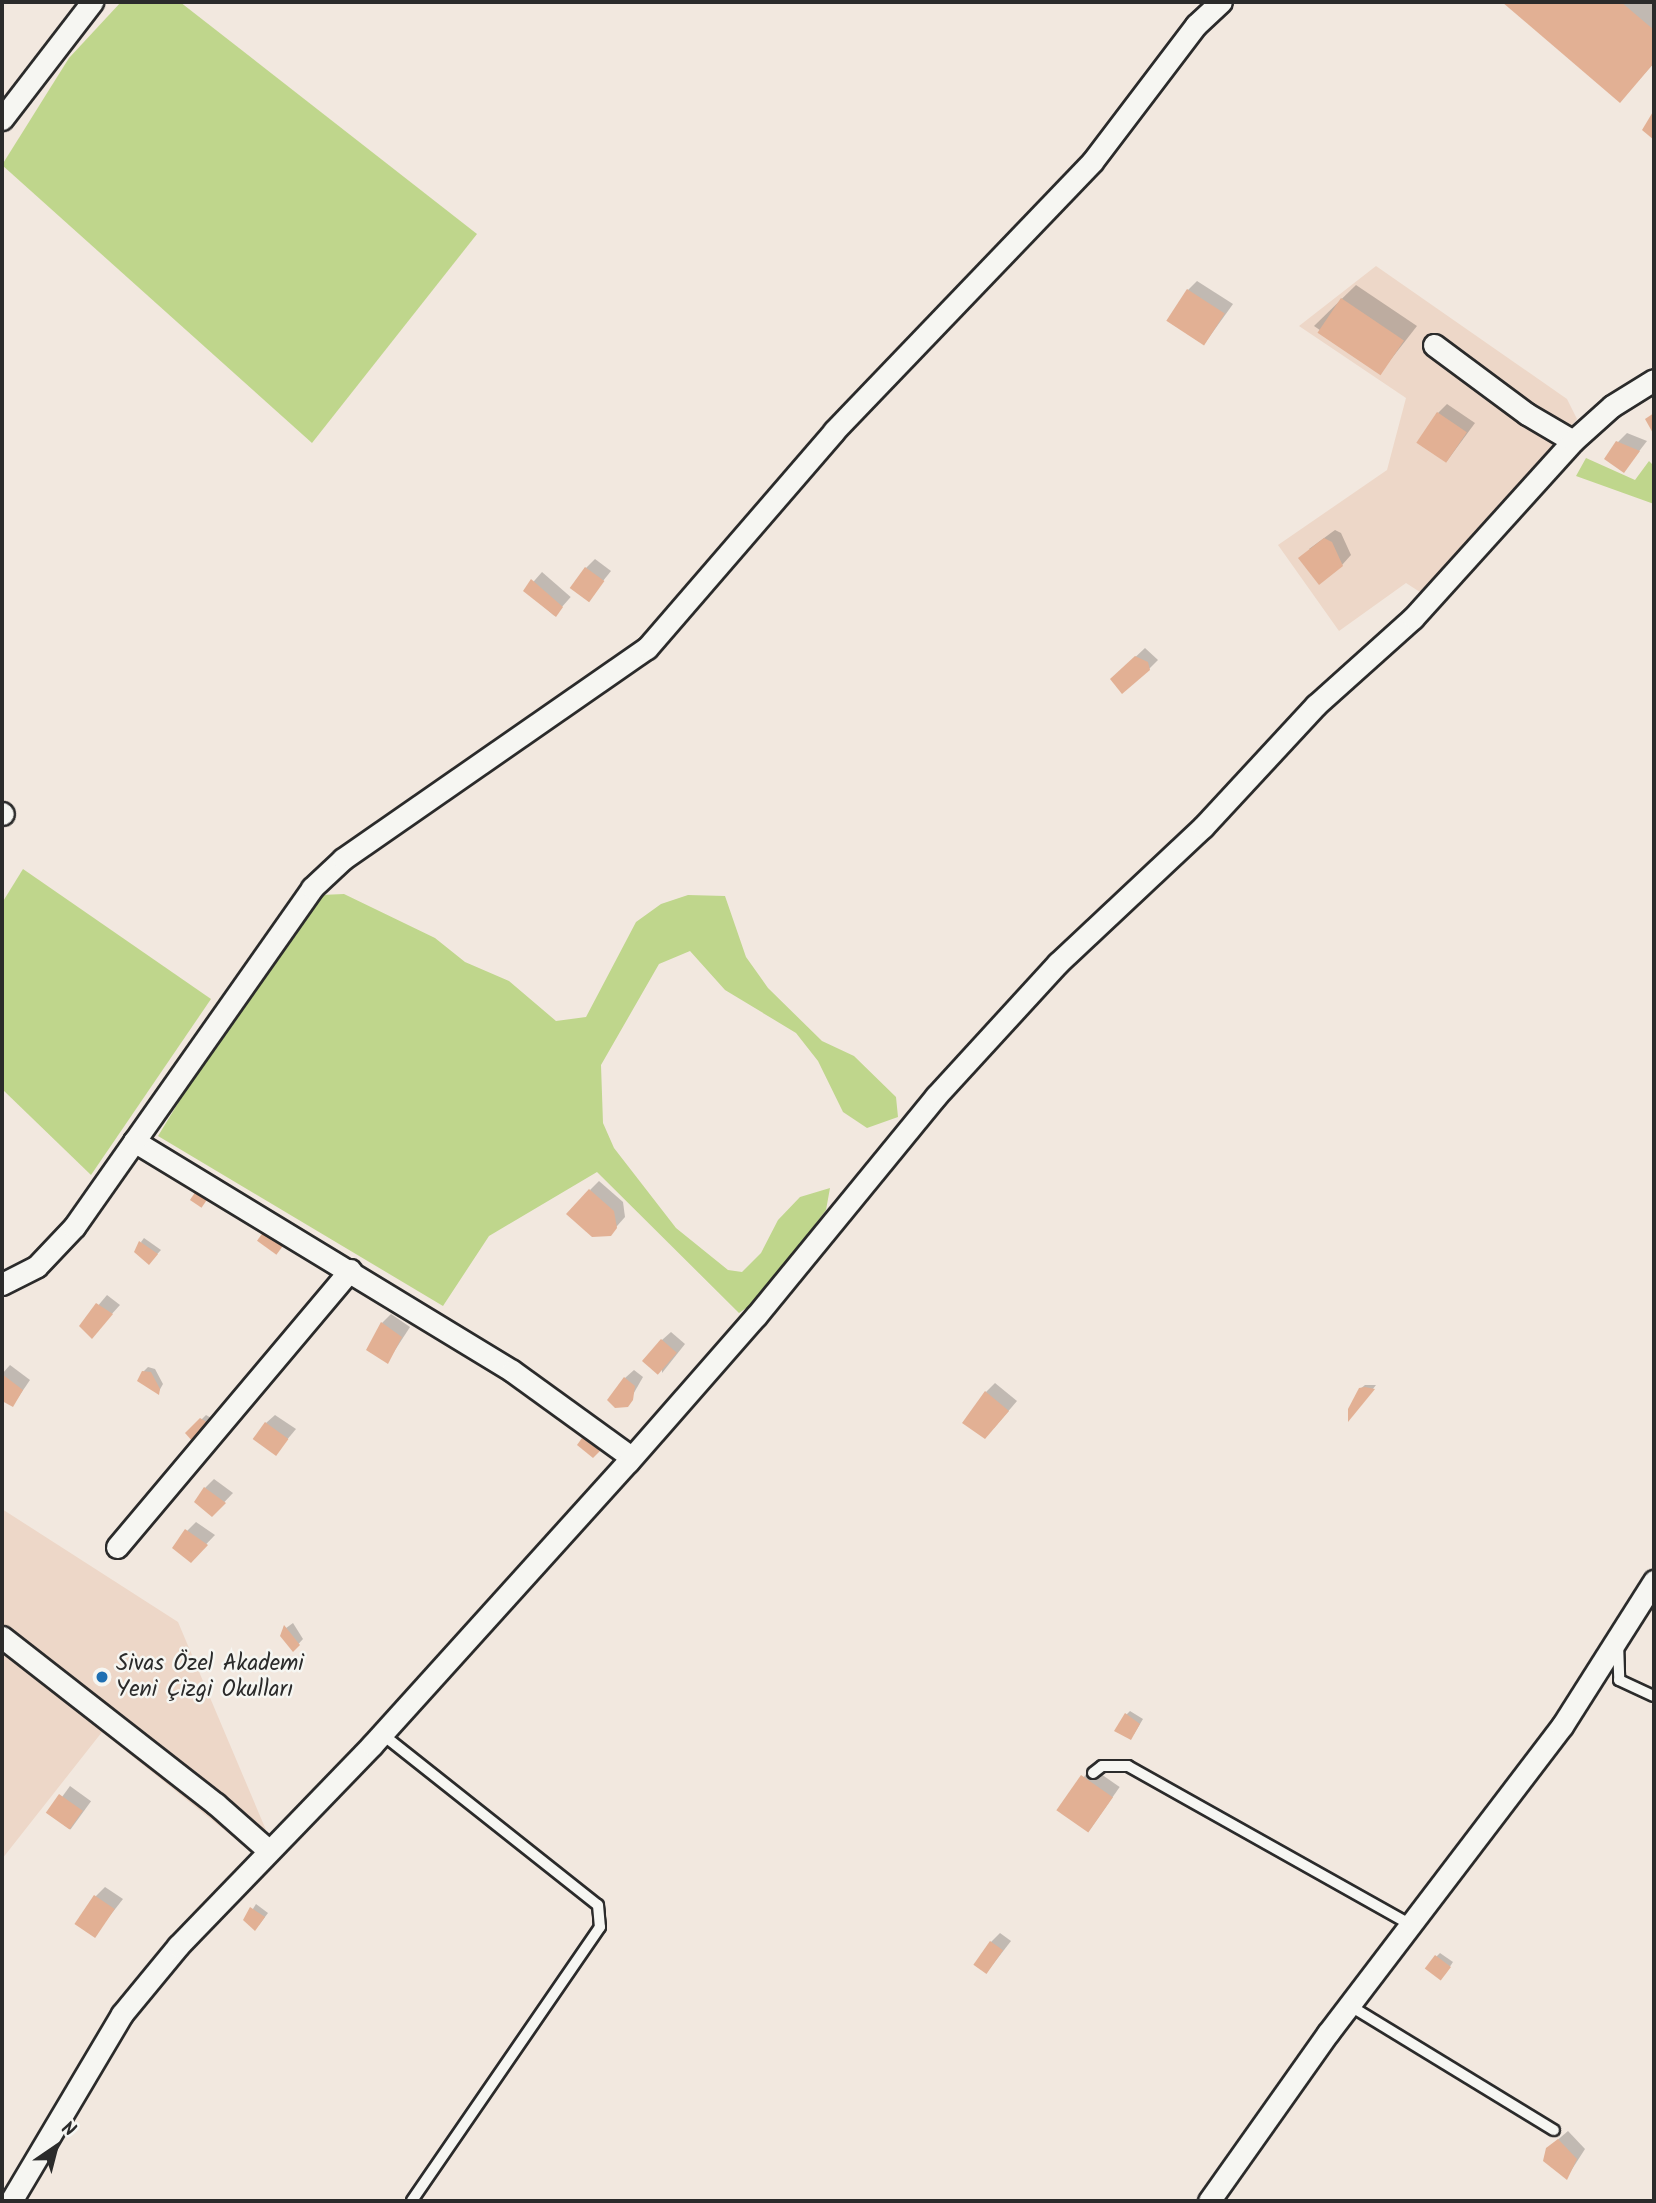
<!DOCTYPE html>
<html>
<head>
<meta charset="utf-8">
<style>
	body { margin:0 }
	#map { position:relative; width:1656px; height:2203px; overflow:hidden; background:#f2e8df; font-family:Kalam,sans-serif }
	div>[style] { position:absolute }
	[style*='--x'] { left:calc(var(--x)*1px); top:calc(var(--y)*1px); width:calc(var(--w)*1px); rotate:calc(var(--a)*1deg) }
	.built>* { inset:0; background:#edd7c8 }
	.green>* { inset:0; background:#bfd68c }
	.shadow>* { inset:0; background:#0003; transform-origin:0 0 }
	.building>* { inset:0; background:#e2b094; transform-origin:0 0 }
	.roads { filter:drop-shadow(2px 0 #2b2b2b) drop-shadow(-2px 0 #2b2b2b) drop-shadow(0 2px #2b2b2b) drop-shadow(0 -2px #2b2b2b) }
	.lane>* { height:10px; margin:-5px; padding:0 5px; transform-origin:5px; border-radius:5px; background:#f6f6f2 }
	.street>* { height:21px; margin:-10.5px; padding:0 10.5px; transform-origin:10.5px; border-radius:10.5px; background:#f6f6f2 }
	.dots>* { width:19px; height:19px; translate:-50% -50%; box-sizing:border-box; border:4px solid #f6f6f2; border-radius:50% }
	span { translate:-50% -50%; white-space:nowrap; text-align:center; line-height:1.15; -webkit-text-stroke:5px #f6f6f2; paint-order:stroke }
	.poi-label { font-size:23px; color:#2b2b2b }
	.left { translate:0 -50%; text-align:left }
	.frame { position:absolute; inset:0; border:4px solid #2b2b2b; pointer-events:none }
	.north { position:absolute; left:21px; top:2112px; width:70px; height:70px; -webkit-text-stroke:5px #f6f6f2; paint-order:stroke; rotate:35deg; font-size:19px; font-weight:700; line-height:28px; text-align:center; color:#2b2b2b }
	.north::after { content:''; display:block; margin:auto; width:24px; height:32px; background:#2b2b2b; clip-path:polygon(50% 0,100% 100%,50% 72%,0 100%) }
</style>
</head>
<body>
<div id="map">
	<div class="built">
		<div style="clip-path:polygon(1376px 266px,1567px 399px,1577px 419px,1423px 594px,1406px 583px,1339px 631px,1278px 545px,1387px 470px,1406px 398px,1299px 326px)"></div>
		<div style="clip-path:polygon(2px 1509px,178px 1622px,266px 1830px,248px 1849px,102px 1732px,2px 1859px)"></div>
	</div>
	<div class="green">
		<div style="clip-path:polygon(121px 2px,180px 2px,477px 234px,312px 443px,2px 165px,69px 58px)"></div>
		<div style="clip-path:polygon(1586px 458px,1635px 480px,1649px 461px,1654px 466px,1654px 504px,1576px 476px)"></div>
		<div style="clip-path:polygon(23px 869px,211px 999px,91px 1175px,2px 1089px,2px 903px)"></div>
		<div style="clip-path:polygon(344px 894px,435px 938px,465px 962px,509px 981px,556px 1021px,586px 1017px,636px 922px,661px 904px,688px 895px,725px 896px,746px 957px,768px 988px,822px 1041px,854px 1056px,896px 1097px,898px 1117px,867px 1128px,843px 1112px,818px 1061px,796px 1033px,725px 990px,690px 951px,659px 964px,601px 1065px,603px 1123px,614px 1148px,676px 1228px,728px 1270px,742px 1272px,761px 1253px,778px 1220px,800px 1197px,830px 1188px,826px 1210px,759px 1299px,739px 1313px,597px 1172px,489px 1236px,443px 1306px,158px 1136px,219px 1036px,309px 906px,321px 895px)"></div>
	</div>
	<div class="shadow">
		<div style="clip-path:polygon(1504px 2px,1654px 2px,1654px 63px,1620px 101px)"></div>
		<div style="clip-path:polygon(1197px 281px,1233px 304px,1205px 343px,1188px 290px)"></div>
		<div style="clip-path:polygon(1356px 285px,1417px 326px,1381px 372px,1314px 326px)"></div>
		<div style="clip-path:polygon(1447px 404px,1475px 423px,1447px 461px,1438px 413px)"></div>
		<div style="clip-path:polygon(1627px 433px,1647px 441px,1624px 471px,1618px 442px)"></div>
		<div style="clip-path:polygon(1335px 530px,1341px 533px,1351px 555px,1342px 565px,1309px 549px)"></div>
		<div style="clip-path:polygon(595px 559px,611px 571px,587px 601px,586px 568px)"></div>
		<div style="left:542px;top:572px;width:38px;height:25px;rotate:41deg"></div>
		<div style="clip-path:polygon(1145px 648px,1158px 660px,1149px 669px,1112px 679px)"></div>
		<div style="clip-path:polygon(599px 1181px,623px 1202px,625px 1217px,610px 1234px,590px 1190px)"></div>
		<div style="clip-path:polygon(144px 1238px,161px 1250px,149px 1263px,141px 1242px)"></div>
		<div style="clip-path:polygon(107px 1295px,120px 1305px,100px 1327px,81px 1326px)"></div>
		<div style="clip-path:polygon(391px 1314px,410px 1327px,388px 1361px,382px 1323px)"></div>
		<div style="clip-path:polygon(671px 1332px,685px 1344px,662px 1373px,662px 1340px)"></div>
		<div style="clip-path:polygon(10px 1365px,30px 1380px,13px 1405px,2px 1397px,2px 1374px)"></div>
		<div style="clip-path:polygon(148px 1367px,155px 1369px,163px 1384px,158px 1393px,143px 1372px)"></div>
		<div style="clip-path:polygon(634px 1370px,643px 1377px,627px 1405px,625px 1378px)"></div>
		<div style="clip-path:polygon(995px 1383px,1017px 1401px,994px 1428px,986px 1392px)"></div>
		<div style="clip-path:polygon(1365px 1385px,1376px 1385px,1350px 1418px,1360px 1389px)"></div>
		<div style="clip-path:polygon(206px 1415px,213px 1419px,194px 1440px,188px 1433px)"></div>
		<div style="clip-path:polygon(275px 1415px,296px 1429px,276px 1453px,266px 1423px)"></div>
		<div style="clip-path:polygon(587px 1435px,603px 1446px,593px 1456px,583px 1439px)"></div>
		<div style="clip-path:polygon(214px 1479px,233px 1493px,212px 1515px,205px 1488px)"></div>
		<div style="clip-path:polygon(196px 1522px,215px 1535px,191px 1560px,187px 1531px)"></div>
		<div style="clip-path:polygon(293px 1623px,303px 1639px,293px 1650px,282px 1631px)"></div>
		<div style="clip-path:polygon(1130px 1711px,1143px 1719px,1134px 1734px,1126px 1715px)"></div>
		<div style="left:1091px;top:1767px;width:35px;height:53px;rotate:35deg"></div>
		<div style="left:70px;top:1786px;width:26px;height:35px;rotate:36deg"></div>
		<div style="clip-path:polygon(105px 1887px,123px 1899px,94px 1936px,96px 1896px)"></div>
		<div style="clip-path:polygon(256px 1904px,268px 1913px,259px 1925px,246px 1920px)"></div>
		<div style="clip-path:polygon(1000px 1933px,1011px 1941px,987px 1972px,991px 1942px)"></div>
		<div style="clip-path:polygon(1440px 1953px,1453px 1962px,1445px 1974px,1436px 1957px)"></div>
		<div style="clip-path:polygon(1568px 2131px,1585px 2149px,1567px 2177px,1547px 2149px)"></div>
	</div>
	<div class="building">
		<div style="clip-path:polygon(1502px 2px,1621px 2px,1654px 30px,1654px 63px,1620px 103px)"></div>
		<div style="clip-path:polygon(1654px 110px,1654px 140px,1642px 130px)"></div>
		<div style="left:1187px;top:289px;width:45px;height:38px;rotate:33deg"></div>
		<div style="left:1341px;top:298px;width:76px;height:42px;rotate:34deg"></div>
		<div style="left:1437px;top:412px;width:36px;height:37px;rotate:34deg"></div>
		<div style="clip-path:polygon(1654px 413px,1654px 435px,1645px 419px)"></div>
		<div style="clip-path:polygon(1616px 441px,1640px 451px,1624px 473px,1604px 459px)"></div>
		<div style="clip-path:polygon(1324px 538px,1332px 542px,1343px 566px,1319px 585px,1298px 558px)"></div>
		<div style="left:585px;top:567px;width:24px;height:26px;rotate:36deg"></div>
		<div style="clip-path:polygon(531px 579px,563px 607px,556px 617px,523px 591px)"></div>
		<div style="clip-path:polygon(1135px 656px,1148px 662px,1150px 670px,1122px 694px,1110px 679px)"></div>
		<div style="left:200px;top:1185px;width:14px;height:18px;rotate:34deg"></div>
		<div style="clip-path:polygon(589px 1189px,614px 1211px,617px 1228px,611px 1236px,592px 1237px,566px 1214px)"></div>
		<div style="left:267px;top:1227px;width:24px;height:17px;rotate:36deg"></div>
		<div style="clip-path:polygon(139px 1241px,158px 1254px,149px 1265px,134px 1252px)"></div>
		<div style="clip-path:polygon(96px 1303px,113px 1314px,92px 1339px,79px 1326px)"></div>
		<div style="clip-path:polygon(381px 1322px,402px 1337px,388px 1364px,366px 1350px)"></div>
		<div style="left:661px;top:1339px;width:21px;height:29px;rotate:41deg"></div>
		<div style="clip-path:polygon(142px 1371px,151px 1372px,160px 1389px,159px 1395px,137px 1381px)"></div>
		<div style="clip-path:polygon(2px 1374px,23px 1390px,13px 1407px,2px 1401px)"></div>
		<div style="clip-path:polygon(624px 1377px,635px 1386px,633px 1400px,628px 1407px,615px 1408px,607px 1400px)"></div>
		<div style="clip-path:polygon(1365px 1387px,1375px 1389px,1348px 1422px,1348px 1409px,1359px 1388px)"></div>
		<div style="clip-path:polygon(985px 1391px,1009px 1411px,985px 1439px,962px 1423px)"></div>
		<div style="clip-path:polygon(200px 1418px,210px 1424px,194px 1443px,185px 1433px)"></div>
		<div style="left:265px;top:1422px;width:29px;height:21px;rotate:36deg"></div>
		<div style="clip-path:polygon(582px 1438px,600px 1451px,593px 1458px,577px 1445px)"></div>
		<div style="clip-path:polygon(204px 1487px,226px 1503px,212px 1517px,194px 1502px)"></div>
		<div style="clip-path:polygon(185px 1529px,208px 1545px,191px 1563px,172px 1548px)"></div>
		<div style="clip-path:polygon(284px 1625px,300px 1645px,293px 1652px,280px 1636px)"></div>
		<div style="clip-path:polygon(1125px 1713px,1140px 1724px,1131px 1740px,1114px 1731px)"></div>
		<div style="left:1081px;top:1775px;width:39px;height:43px;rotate:35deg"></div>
		<div style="left:59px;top:1794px;width:29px;height:23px;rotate:35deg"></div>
		<div style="left:94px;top:1895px;width:25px;height:35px;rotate:34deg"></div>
		<div style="clip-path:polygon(250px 1907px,265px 1917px,255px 1931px,243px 1920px)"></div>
		<div style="left:990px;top:1941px;width:16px;height:29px;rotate:35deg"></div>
		<div style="left:1435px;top:1955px;width:20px;height:17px;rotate:37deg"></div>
		<div style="clip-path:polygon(1558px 2139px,1577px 2159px,1567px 2180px,1543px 2161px,1546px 2148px)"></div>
	</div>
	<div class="roads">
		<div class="lane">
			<div style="--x:1618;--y:1643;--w:37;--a:88"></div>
			<div style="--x:1619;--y:1680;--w:38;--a:25"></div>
			<div style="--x:382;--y:1734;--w:275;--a:38.4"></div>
			<div style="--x:598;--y:1905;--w:22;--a:85"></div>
			<div style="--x:600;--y:1927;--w:332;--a:124.5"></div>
			<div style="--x:1093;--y:1773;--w:11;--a:-38"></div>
			<div style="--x:1102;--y:1766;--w:26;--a:0"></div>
			<div style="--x:1128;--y:1766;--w:325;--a:29.3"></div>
			<div style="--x:1349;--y:2005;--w:240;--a:31.4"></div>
		</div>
		<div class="street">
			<div style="--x:2;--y:119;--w:148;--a:-52.4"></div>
			<div style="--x:1434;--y:345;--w:116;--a:36.6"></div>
			<div style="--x:1527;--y:414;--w:53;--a:30.4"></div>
			<div style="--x:2;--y:813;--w:1;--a:45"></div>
			<div style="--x:134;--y:1141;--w:442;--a:31.3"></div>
			<div style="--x:512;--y:1371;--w:147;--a:35.9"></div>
			<div style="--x:2;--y:1284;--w:39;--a:-27"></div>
			<div style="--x:37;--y:1266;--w:54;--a:-46.5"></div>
			<div style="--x:74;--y:1227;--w:414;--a:-54.9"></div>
			<div style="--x:312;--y:888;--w:42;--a:-43.1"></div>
			<div style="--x:343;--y:859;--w:370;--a:-34.8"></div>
			<div style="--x:647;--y:648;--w:286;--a:-49.2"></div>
			<div style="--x:834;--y:431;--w:373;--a:-46.2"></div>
			<div style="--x:1092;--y:162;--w:172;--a:-52.8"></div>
			<div style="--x:1196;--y:25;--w:34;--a:-43"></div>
			<div style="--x:117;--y:1547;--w:362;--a:-49.9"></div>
			<div style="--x:2;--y:1637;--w:271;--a:38"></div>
			<div style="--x:216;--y:1804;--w:69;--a:41.5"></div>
			<div style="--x:11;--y:2201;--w:217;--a:-59.3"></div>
			<div style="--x:122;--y:2014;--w:88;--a:-50.5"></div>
			<div style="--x:178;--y:1946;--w:279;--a:-46"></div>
			<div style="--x:372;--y:1745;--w:382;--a:-47.9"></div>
			<div style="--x:628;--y:1462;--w:194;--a:-48.8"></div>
			<div style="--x:756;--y:1316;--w:284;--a:-50.7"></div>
			<div style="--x:936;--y:1096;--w:180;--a:-47.5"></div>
			<div style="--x:1058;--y:963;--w:199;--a:-43.2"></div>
			<div style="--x:1203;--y:827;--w:166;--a:-47.2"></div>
			<div style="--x:1316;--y:705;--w:130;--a:-41.9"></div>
			<div style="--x:1413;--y:618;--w:239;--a:-47.9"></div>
			<div style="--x:1573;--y:441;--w:52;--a:-41.9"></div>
			<div style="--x:1612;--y:406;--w:49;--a:-31.8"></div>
			<div style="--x:1209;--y:2201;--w:206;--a:-54.7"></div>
			<div style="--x:1328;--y:2033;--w:386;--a:-52.7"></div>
			<div style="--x:1562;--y:1726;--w:172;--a:-57.6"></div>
		</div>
	</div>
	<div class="dots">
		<div style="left:102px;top:1677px;background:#1f6fb2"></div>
	</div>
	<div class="poi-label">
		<span class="left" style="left:116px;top:1677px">Sivas Özel Akademi<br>Yeni Çizgi Okulları</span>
	</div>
	<div class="frame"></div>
	<div class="north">N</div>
</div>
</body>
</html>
